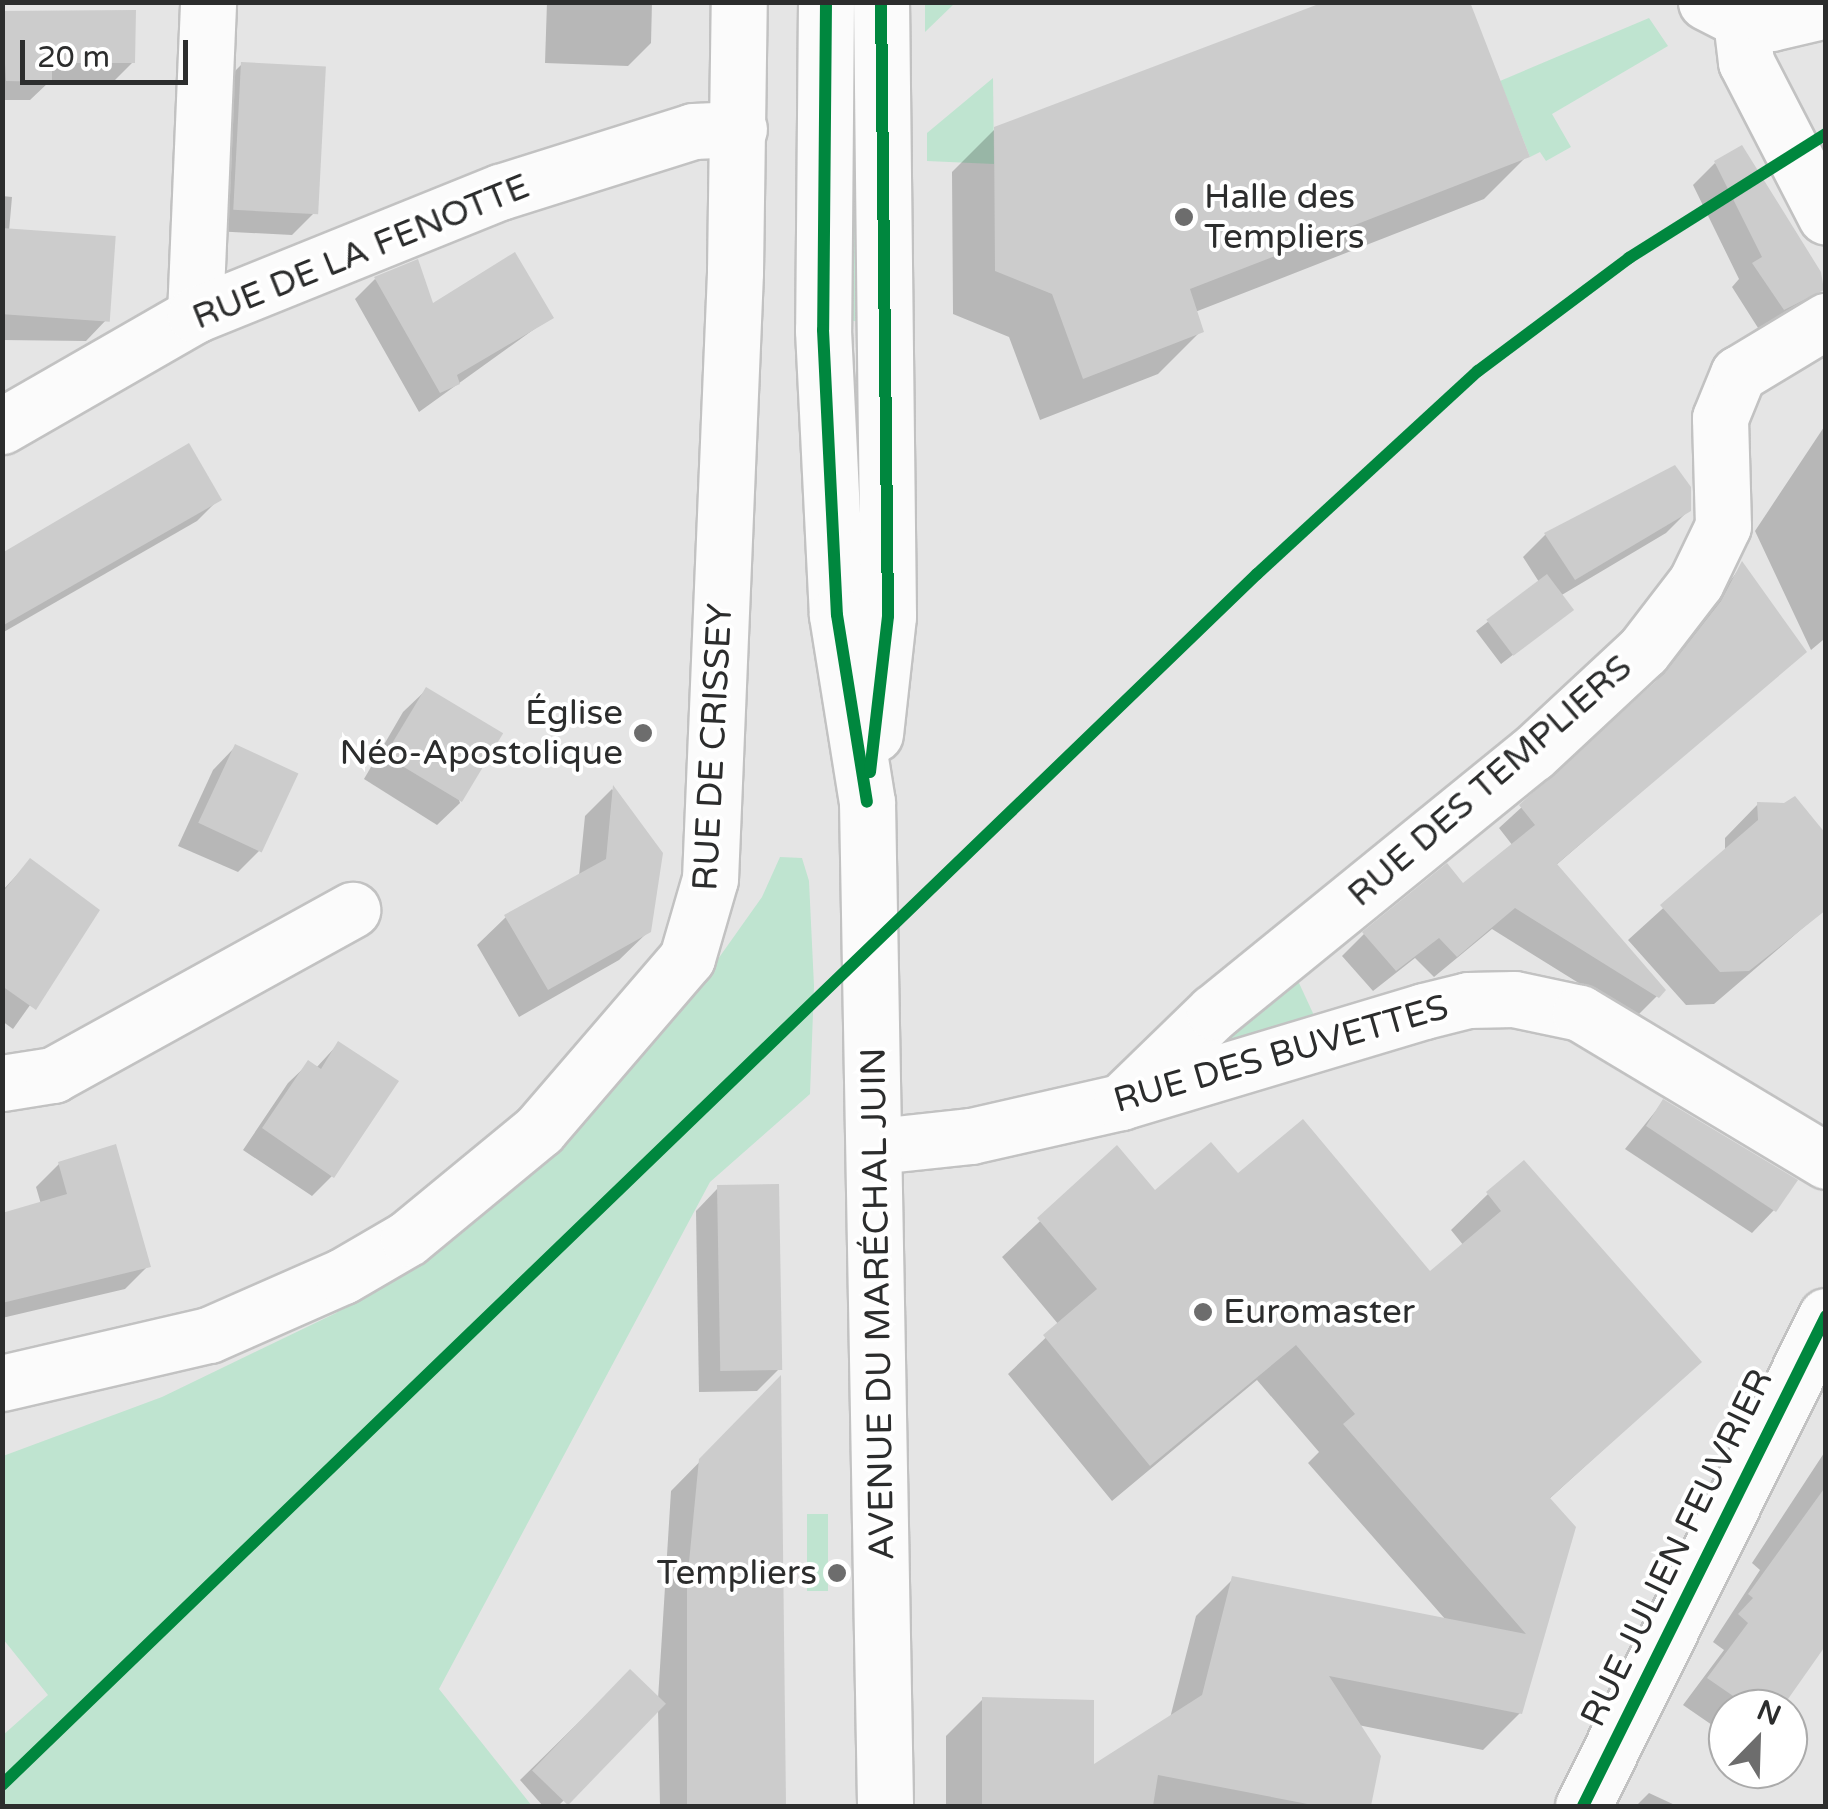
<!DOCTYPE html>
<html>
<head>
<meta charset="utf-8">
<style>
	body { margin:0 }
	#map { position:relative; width:1828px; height:1809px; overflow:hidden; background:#e5e5e5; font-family:"Varela Round",sans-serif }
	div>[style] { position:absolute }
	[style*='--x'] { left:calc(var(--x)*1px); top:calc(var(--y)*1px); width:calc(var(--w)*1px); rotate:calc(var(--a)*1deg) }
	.green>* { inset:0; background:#bfe4d0; transform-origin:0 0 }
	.shadow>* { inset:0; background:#0003 }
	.building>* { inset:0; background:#ccc; transform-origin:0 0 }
	.roads { filter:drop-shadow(2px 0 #c2c2c2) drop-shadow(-2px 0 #c2c2c2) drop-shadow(0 2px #c2c2c2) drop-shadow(0 -2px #c2c2c2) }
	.minor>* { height:55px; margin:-27.5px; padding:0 27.5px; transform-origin:27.5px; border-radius:27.5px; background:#fbfbfb }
	.tertiary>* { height:55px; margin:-27.5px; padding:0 27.5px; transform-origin:27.5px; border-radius:27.5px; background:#fbfbfb }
	.secondary>* { height:55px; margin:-27.5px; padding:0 27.5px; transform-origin:27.5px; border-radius:27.5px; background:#fbfbfb }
	.cycleway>* { height:12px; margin:-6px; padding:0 6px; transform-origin:6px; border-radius:6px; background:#00873e }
	.dots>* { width:28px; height:28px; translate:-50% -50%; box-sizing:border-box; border:5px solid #fff; border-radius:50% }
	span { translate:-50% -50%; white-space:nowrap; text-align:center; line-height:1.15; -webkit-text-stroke:8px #fff; paint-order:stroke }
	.poi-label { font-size:35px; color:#2c2d2d }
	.left { translate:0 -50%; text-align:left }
	.right { translate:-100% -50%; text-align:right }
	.street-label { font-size:35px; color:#2c2d2d }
	.frame { position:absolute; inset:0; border:5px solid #2c2d2d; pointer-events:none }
	.north { position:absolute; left:1708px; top:1689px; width:100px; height:100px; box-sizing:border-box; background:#fff; border:2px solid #ababab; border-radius:50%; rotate:23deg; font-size:28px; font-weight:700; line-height:40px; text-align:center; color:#2c2d2d }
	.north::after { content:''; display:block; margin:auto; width:35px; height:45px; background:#6d6d6d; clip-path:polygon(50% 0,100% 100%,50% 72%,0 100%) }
	.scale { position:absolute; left:20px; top:40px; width:168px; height:45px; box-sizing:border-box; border:5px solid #2c2d2d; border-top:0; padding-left:12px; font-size:30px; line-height:35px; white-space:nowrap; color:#2c2d2d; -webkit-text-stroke:8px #fff; paint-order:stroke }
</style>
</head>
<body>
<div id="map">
	<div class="green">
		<div style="clip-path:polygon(925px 3px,955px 3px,925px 32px)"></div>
		<div style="clip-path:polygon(1649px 18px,1668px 46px,1552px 114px,1571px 147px,1546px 161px,1540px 152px,1530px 157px,1500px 81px)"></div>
		<div style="clip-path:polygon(993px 78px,994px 164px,927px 161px,927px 133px)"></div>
		<div style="clip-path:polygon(851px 82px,865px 106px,868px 322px,853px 321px)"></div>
		<div style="clip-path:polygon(780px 857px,802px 858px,809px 881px,814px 986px,810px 1094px,710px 1182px,439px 1689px,532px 1806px,3px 1806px,2px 1736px,48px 1695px,3px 1639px,3px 1456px,162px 1397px,336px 1313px,701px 983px,762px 897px)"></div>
		<div style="clip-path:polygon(1284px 972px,1299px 983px,1318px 1024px,1182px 1060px)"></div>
		<div style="left:807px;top:1514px;width:21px;height:77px"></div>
	</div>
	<div class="shadow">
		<div style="clip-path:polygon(547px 2px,652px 2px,651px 43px,628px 66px,545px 63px)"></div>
		<div style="clip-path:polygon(2px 14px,133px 62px,113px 82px,49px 82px,30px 100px,2px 100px)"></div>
		<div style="clip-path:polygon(242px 64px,315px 212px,292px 235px,213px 231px,219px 87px)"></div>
		<div style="clip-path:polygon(995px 129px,1527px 156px,1484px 199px,1195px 312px,1201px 331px,1158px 374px,1040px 420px,1009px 337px,953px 314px,952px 172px)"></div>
		<div style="clip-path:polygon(1715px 163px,1821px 289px,1799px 312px,1760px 331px,1732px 287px,1739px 279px,1693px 185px)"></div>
		<div style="clip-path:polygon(2px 196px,12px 197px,9px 231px,108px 318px,86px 341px,2px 340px)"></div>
		<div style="clip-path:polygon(375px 279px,431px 306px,551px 317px,419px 412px,355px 299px)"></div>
		<div style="clip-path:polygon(1826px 424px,1826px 646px,1823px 640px,1811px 650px,1755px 531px)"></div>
		<div style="clip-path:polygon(219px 499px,197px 521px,2px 633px,2px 556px)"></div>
		<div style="clip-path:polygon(1689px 510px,1666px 533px,1560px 596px,1571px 610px,1501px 664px,1476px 631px,1539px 582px,1523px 557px,1545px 535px)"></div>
		<div style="clip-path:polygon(1742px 565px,1803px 652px,1555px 866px,1657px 996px,1635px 1018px,1492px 929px,1434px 977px,1415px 958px,1373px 991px,1342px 956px,1364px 934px,1463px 886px,1513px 846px,1499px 828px,1649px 691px)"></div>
		<div style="clip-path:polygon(426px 690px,460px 803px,437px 825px,364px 779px,403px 712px)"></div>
		<div style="clip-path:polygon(235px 747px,261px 849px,238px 872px,178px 846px,213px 770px)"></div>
		<div style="clip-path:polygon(612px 789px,660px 854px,649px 931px,619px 960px,519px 1017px,477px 945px,506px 917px,579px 876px,585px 816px)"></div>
		<div style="clip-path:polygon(1758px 804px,1826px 908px,1714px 1004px,1686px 1005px,1628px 940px,1725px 852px,1725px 838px)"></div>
		<div style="clip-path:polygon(30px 861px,97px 911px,13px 1029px,2px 1021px,2px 891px)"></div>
		<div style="clip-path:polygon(338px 1044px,332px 1176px,312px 1196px,243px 1150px,288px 1083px,309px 1063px,316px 1068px)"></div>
		<div style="clip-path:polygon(1663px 1102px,1774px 1210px,1752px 1233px,1625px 1149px)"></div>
		<div style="clip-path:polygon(1117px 1149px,1155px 1193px,1238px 1177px,1430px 1275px,1464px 1246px,1451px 1230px,1488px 1194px,1699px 1362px,1548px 1500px,1520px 1713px,1483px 1750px,1358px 1725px,1378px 1757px,1368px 1806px,946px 1806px,946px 1736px,983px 1699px,1091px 1769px,1170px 1718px,1196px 1616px,1233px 1579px,1446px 1620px,1308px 1463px,1319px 1452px,1257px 1380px,1112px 1501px,1008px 1374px,1059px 1325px,1002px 1257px)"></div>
		<div style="clip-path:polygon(59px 1164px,148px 1266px,125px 1289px,2px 1318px,2px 1216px,41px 1204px,36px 1187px)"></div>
		<div style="clip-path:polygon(718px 1188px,779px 1369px,757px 1391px,699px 1392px,696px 1211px)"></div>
		<div style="clip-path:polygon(779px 1381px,784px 1806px,660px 1806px,658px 1708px,558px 1806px,543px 1806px,520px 1780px,630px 1672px,658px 1699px,671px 1491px)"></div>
		<div style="clip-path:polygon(1826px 1450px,1826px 1641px,1778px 1709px,1728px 1709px,1728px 1736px,1683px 1705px,1724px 1650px,1713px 1642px,1760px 1570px,1752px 1563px)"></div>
		<div style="clip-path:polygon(1649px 1793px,1677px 1806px,1636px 1806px)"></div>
	</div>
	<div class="building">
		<div style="clip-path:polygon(1324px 2px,1470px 2px,1530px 157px,1190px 289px,1204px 332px,1083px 379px,1052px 294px,995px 271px,994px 127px)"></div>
		<div style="clip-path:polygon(136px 10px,135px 63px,52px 63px,52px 82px,6px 81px,2px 11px)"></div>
		<div style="left:241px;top:62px;width:85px;height:148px;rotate:3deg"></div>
		<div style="clip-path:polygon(1742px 145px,1821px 272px,1824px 290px,1784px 310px,1752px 263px,1762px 257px,1714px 161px)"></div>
		<div style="left:2px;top:228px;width:114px;height:86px;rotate:4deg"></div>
		<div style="clip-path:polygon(515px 252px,554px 318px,457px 375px,460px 384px,440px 393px,374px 277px,418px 259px,433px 303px)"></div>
		<div style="clip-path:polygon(189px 443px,222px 500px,2px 626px,2px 553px)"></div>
		<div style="clip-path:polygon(1675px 465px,1691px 487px,1691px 511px,1575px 580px,1544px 533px)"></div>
		<div style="clip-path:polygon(1742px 561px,1807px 652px,1557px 864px,1666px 990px,1659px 998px,1515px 908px,1457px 957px,1439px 938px,1396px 971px,1362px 932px,1447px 863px,1463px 883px,1535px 825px,1519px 805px,1664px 674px,1721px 601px)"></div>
		<div style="left:1547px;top:574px;width:45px;height:76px;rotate:53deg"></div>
		<div style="left:426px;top:687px;width:90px;height:80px;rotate:31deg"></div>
		<div style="left:235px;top:744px;width:70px;height:87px;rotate:25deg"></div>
		<div style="clip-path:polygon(613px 785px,663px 853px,651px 932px,548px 990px,504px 915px,606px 859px)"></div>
		<div style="clip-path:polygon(1795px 796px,1826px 834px,1826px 910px,1749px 971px,1720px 972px,1660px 905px,1758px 820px,1757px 802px,1784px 803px)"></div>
		<div style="clip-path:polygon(30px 858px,100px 910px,36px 1010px,2px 986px,2px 893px)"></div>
		<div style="clip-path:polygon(338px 1041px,399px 1081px,334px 1178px,262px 1128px,308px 1060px,321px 1069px)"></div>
		<div style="clip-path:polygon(1663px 1099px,1798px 1180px,1776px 1212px,1646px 1126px)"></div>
		<div style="clip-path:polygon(1303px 1119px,1430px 1271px,1501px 1211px,1486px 1192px,1524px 1160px,1702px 1362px,1550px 1498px,1576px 1527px,1522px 1714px,1329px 1676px,1381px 1756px,1371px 1806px,1318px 1806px,1158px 1775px,1153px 1806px,982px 1806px,982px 1697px,1094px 1700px,1094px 1764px,1202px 1695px,1232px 1576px,1526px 1634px,1343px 1424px,1355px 1414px,1296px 1345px,1150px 1466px,1043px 1335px,1097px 1289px,1037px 1218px,1117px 1145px,1155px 1190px,1211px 1142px,1238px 1173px)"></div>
		<div style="clip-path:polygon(116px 1144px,151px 1267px,2px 1303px,2px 1213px,67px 1194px,58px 1162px)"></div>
		<div style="left:779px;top:1184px;width:186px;height:62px;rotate:89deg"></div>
		<div style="clip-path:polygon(781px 1375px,786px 1806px,687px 1806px,687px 1583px,699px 1459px)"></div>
		<div style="clip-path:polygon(1826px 1486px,1826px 1645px,1781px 1709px,1752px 1709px,1707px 1678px,1748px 1623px,1738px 1614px,1753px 1598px,1748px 1594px)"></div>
		<div style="left:630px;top:1669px;width:50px;height:141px;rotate:44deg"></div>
	</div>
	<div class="roads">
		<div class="minor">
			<div style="--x:1741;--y:20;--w:42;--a:83.2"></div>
			<div style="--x:1746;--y:62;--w:174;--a:62.7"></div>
			<div style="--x:195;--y:315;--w:313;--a:-87.6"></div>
			<div style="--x:2;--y:426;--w:223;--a:-29.9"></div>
			<div style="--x:195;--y:315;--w:329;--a:-22"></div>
			<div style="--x:500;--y:192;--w:202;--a:-17.5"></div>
			<div style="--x:693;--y:131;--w:46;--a:-2.5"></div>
			<div style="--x:2;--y:1083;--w:52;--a:-8.9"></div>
			<div style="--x:53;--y:1075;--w:342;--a:-28.9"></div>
			<div style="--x:1121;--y:1102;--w:129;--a:-44.1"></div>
			<div style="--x:1214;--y:1012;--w:409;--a:-39.1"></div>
			<div style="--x:1532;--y:754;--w:151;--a:-42.9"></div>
			<div style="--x:1643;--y:651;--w:87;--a:-52.5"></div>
			<div style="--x:1696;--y:582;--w:62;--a:-64.3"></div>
			<div style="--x:1723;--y:526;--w:108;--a:-91.6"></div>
			<div style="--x:1720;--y:418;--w:48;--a:-67.8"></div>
			<div style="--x:1738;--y:374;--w:103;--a:-31.1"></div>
			<div style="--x:877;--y:1146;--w:95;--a:-6.1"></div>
			<div style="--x:971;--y:1136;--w:154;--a:-12.8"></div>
			<div style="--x:1121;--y:1102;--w:316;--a:-16.7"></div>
			<div style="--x:1424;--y:1011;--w:45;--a:-14"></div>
			<div style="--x:1468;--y:1000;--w:46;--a:-1.2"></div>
			<div style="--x:1514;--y:999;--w:67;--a:12"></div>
			<div style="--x:1580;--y:1013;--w:287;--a:31"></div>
			<div style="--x:2;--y:1383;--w:212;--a:-13.1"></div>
			<div style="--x:209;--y:1335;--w:146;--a:-23.8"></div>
			<div style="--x:343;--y:1276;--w:75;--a:-30.3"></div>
			<div style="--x:408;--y:1238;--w:170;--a:-39.5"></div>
			<div style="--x:539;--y:1130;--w:227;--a:-49.3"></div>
			<div style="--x:687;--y:958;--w:82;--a:-73.8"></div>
			<div style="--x:710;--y:879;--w:608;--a:-87.64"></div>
			<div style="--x:735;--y:272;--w:270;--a:-89.2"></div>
			<div style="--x:1583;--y:1806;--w:547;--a:-63.62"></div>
		</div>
		<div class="tertiary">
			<div style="--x:1706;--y:2;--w:39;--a:27"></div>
			<div style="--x:1741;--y:20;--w:30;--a:6"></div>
			<div style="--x:1771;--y:23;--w:57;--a:-13.3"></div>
		</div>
		<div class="secondary">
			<div style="--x:826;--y:2;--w:328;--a:90.5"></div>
			<div style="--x:823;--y:330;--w:285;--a:87.2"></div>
			<div style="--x:837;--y:615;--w:189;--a:80.9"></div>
			<div style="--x:867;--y:802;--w:1004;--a:88.97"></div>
			<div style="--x:875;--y:734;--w:119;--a:-83.7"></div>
			<div style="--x:888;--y:616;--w:614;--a:-90.65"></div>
		</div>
	</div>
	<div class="cycleway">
		<div style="--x:826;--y:2;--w:328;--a:90.5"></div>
		<div style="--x:823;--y:330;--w:285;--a:87.2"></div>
		<div style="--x:837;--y:615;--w:189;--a:80.9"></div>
		<div style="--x:870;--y:772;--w:157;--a:-83.4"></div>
		<div style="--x:888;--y:616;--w:614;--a:-90.65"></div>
		<div style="--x:2;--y:1785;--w:1744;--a:-43.98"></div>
		<div style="--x:1257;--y:574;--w:300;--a:-42.6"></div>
		<div style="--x:1478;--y:371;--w:189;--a:-36.8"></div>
		<div style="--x:1629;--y:258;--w:233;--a:-32.2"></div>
		<div style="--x:1583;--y:1806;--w:547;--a:-63.62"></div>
	</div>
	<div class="dots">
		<div style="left:1184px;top:217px;background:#6d6d6d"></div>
		<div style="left:643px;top:733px;background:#6d6d6d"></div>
		<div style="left:1203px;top:1312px;background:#6d6d6d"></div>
		<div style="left:837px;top:1573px;background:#6d6d6d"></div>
	</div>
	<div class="poi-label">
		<span class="left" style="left:1204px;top:217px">Halle des<br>Templiers</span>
		<span class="right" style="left:623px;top:733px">Église<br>Néo-Apostolique</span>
		<span class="left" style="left:1223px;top:1312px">Euromaster</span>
		<span class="right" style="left:817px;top:1573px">Templiers</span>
	</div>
	<div class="street-label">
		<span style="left:361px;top:252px;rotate:-22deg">RUE DE LA FENOTTE</span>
		<span style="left:713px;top:747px;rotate:-87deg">RUE DE CRISSEY</span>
		<span style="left:1490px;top:781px;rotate:-41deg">RUE DES TEMPLIERS</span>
		<span style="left:1281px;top:1054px;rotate:-16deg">RUE DES BUVETTES</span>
		<span style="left:878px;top:1304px;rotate:-91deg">AVENUE DU MARÉCHAL JUIN</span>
		<span style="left:1677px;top:1548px;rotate:-64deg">RUE JULIEN FEUVRIER</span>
	</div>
	<div class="frame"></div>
	<div class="north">N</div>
	<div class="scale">20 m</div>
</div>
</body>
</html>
